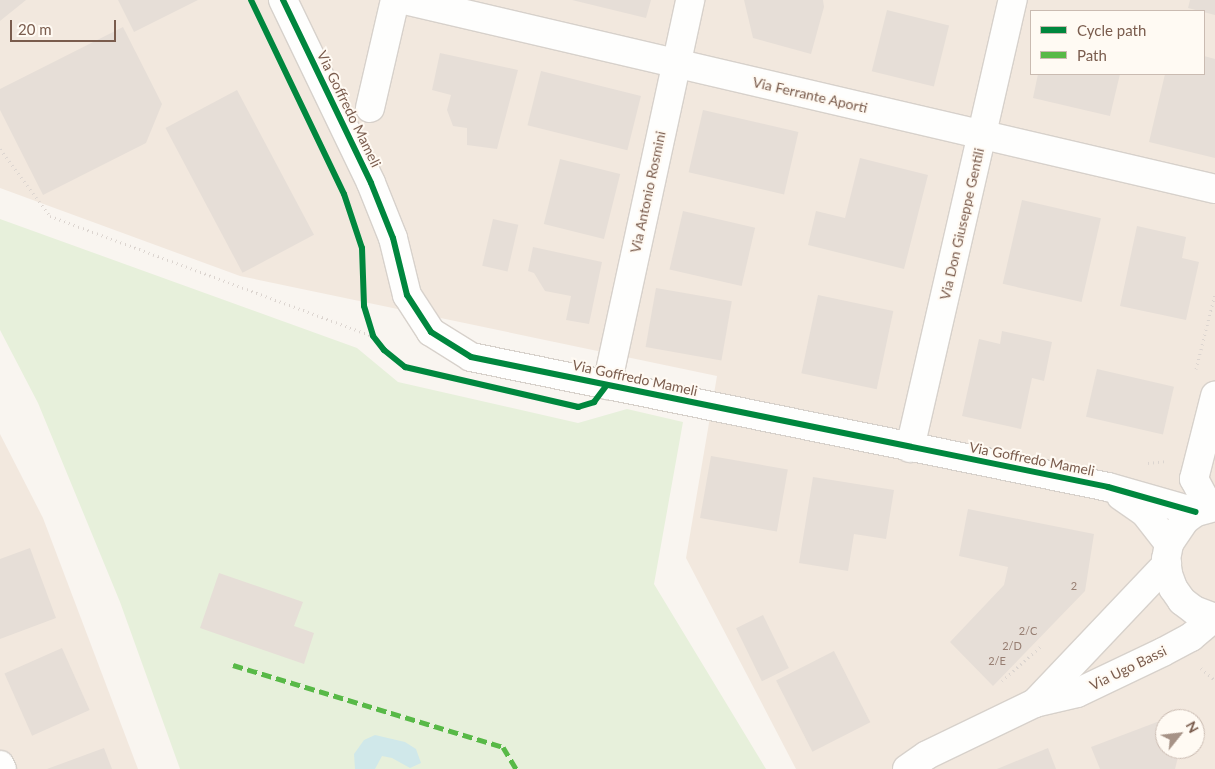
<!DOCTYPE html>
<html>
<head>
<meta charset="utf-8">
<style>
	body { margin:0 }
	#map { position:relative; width:1215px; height:769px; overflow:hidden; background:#f9f5f0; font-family:Lato,sans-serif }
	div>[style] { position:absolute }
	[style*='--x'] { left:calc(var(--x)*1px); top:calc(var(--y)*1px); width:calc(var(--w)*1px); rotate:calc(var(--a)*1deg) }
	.residential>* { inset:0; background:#f2e8de }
	.green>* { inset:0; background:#e7f0db }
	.water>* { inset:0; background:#d0e8ea }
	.building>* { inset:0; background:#e6ded7; transform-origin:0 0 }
	.path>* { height:3px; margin-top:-1.5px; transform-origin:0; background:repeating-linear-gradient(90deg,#dcd5d0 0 1px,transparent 0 5px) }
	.roads { filter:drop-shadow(1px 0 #d7d1cb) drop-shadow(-1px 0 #d7d1cb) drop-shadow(0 1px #d7d1cb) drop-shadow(0 -1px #d7d1cb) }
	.minor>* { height:28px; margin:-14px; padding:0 14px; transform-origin:14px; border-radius:14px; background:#fefefd }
	.quiet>* { height:5px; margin-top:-2.5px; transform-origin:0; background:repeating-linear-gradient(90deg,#58b947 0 10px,transparent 0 15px) }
	.cycleway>* { height:6px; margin:-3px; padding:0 3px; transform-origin:3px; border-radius:3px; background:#00873e }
	span { translate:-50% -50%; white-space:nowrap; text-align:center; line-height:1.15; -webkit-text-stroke:4px #fffaf3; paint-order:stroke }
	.number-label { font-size:11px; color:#977e72 }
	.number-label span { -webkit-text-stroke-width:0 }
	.street-label { font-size:14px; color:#7a5c4d }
	.legend { position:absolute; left:1030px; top:10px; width:175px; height:65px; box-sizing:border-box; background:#fffaf3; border:1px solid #cabbb1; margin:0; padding:6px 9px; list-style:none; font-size:15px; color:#7a5c4d }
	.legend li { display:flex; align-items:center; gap:10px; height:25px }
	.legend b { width:25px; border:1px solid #cabbb1 }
	.north { position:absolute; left:1155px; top:709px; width:50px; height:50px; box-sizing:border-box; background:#fffaf3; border:1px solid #cabbb1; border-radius:50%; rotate:61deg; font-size:14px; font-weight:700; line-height:20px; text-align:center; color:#7a5c4d }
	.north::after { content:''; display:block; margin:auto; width:18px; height:22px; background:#a69286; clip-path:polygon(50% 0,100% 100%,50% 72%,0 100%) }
	.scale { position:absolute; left:10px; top:20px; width:106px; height:22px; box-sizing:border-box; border:2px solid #7a5c4d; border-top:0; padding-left:6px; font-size:15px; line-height:18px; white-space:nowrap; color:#7a5c4d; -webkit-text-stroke:4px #fffaf3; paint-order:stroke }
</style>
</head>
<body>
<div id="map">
	<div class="residential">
		<div style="clip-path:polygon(evenodd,0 0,1215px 0,1215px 769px,796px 769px,686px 558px,717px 376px,240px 276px,0 188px,0 0,1031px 11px,1204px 11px,1204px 74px,1031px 74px,1031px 11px,0 0,1165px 719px,1195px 719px,1195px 749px,1165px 749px,1165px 719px)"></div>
		<div style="clip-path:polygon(0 434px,43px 518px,138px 769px,0 769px)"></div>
	</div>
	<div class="green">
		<div style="clip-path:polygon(0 219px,357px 348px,398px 382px,578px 423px,627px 409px,683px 422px,654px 584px,766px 769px,180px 769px,120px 602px,38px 403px,0 330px)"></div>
	</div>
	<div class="water">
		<div style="clip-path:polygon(375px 735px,405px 742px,416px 749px,421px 763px,410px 768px,392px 758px,382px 756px,375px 769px,355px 769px,354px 754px,364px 740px)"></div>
	</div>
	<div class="building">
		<div style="clip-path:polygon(0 0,26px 0,0 21px)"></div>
		<div style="clip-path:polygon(118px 0,198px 0,134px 32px)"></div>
		<div style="clip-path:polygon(572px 0,651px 0,646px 18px)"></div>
		<div style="clip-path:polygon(744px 0,823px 0,824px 7px,811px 54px,753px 38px)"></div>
		<div style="clip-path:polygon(1190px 0,1215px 0,1215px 15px,1188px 8px)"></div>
		<div style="left:887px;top:10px;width:64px;height:63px;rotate:14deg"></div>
		<div style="clip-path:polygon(123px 27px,162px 104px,146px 143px,43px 195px,0 110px,0 89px)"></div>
		<div style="clip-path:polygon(440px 53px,518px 70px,497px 149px,467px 145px,467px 128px,453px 126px,447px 110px,451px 95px,432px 90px)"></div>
		<div style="clip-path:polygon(1204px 56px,1215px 59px,1215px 158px,1149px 142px,1165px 74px,1204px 74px)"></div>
		<div style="left:541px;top:71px;width:103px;height:56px;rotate:14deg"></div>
		<div style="clip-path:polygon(1038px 74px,1120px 74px,1110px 116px,1033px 98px)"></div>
		<div style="left:237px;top:90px;width:164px;height:81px;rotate:62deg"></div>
		<div style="left:703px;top:110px;width:98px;height:64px;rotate:13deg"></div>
		<div style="clip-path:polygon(860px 158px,928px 175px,904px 269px,808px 245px,816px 211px,845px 218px)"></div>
		<div style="left:560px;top:159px;width:62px;height:67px;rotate:14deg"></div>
		<div style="left:1022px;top:200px;width:81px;height:86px;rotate:13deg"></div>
		<div style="left:683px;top:211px;width:74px;height:60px;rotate:13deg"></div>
		<div style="left:493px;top:219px;width:26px;height:48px;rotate:13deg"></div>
		<div style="clip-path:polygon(1137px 226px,1186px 237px,1182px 258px,1199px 262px,1186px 320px,1120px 306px)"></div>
		<div style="clip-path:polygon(533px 247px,602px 262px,589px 324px,566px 320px,571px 296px,545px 291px,534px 273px,528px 271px)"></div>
		<div style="left:656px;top:288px;width:77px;height:60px;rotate:10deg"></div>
		<div style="left:818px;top:295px;width:77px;height:80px;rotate:12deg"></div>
		<div style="clip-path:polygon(1002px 331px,1052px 342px,1044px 381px,1032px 378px,1021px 429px,962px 416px,979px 339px,1000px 344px)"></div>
		<div style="left:1097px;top:369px;width:79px;height:49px;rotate:13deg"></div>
		<div style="left:711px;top:456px;width:78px;height:63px;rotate:10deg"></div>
		<div style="clip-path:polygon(813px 477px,894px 490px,886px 539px,854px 534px,848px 571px,799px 563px)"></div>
		<div style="clip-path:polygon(968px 509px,1094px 534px,1085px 591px,993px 686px,950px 642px,1004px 585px,1008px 567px,959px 556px)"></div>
		<div style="clip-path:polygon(30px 548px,56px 618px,0 639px,0 559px)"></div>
		<div style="clip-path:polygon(219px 573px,303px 602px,294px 626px,314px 633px,304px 664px,200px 628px)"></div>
		<div style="left:763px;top:615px;width:59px;height:30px;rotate:64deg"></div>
		<div style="left:62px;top:648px;width:68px;height:63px;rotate:66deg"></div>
		<div style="left:834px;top:651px;width:80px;height:65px;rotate:63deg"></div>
		<div style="clip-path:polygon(1189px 710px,1187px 719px,1166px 719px)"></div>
		<div style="clip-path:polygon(1165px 719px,1165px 749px,1180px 749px,1175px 769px,1100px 769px,1091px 747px)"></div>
		<div style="clip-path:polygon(104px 748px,112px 769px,47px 769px)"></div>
		<div style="clip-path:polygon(1048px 748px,1056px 769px,997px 769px)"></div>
	</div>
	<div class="path">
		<div style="--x:0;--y:149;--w:84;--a:53.3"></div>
		<div style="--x:50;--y:216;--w:345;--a:20.4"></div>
		<div style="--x:1196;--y:369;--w:77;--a:-75.8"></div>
		<div style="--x:1148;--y:463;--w:18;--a:-6"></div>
		<div style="--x:1201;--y:668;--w:18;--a:41"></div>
		<div style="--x:1002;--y:681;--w:54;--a:-42"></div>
	</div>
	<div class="roads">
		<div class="minor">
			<div style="--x:283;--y:0;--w:203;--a:64.3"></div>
			<div style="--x:371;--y:183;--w:59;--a:68.2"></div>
			<div style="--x:393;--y:238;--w:59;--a:76.2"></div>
			<div style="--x:407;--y:295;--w:44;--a:57"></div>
			<div style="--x:431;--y:332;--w:47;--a:32"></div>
			<div style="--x:471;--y:357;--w:650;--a:11.53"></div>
			<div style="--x:1108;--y:487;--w:91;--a:15.9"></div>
			<div style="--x:405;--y:0;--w:832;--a:13.13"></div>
			<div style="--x:370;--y:108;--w:111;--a:-77"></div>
			<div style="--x:607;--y:385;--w:394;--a:-77.8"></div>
			<div style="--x:910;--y:448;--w:460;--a:-77.1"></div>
			<div style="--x:1121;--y:496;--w:29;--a:35"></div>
			<div style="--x:1145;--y:513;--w:39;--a:52"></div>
			<div style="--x:1209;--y:507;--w:32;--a:-118"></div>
			<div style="--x:1194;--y:479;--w:86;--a:-75.8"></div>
			<div style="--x:1215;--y:507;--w:20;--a:165"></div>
			<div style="--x:1196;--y:512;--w:14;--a:144"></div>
			<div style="--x:1185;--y:520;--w:29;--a:124"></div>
			<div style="--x:1169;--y:544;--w:15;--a:101"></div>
			<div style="--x:1166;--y:559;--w:15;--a:82"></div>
			<div style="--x:1168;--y:574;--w:15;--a:70"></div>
			<div style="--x:1173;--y:588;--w:16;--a:55"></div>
			<div style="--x:1182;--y:601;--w:15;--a:37"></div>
			<div style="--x:1194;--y:610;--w:22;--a:21"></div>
			<div style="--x:1035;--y:703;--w:192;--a:-46.5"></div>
			<div style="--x:0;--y:765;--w:4;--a:63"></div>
			<div style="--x:907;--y:769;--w:24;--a:-35"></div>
			<div style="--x:927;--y:755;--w:120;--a:-25.7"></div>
			<div style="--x:1035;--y:703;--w:43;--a:-13.4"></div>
			<div style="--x:1077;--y:693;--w:95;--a:-25.5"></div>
			<div style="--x:1163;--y:652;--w:32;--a:-28"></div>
			<div style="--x:1191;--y:637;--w:30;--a:-40"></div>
		</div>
	</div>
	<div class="quiet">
		<div style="--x:233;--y:665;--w:282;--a:16.9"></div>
		<div style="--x:503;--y:747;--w:26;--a:59"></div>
	</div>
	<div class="cycleway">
		<div style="--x:251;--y:0;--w:215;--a:64.4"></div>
		<div style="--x:344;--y:194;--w:57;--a:71.6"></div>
		<div style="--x:362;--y:248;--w:58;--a:88"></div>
		<div style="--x:364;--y:306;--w:31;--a:73"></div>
		<div style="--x:373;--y:336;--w:18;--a:52"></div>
		<div style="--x:384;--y:350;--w:27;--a:39"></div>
		<div style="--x:405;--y:367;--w:178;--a:13"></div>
		<div style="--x:578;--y:407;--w:17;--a:-17"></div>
		<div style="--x:594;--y:402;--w:21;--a:-53"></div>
		<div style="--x:283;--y:0;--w:203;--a:64.3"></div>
		<div style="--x:371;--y:183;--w:59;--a:68.2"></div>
		<div style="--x:393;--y:238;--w:59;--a:76.2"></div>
		<div style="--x:407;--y:295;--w:44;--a:57"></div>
		<div style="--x:431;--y:332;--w:47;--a:32"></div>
		<div style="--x:471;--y:357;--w:650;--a:11.53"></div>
		<div style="--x:1108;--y:487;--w:91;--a:15.9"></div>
	</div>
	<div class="number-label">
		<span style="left:1074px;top:586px">2</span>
		<span style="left:1028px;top:631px">2/C</span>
		<span style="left:1012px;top:646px">2/D</span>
		<span style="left:997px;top:661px">2/E</span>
	</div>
	<div class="street-label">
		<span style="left:810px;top:95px;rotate:13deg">Via Ferrante Aporti</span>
		<span style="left:349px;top:109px;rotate:64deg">Via Goffredo Mameli</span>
		<span style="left:648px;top:192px;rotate:-78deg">Via Antonio Rosmini</span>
		<span style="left:962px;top:224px;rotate:-77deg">Via Don Giuseppe Gentili</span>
		<span style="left:635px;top:378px;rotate:12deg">Via Goffredo Mameli</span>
		<span style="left:1032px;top:459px;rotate:11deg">Via Goffredo Mameli</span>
		<span style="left:1128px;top:668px;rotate:-26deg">Via Ugo Bassi</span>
	</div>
	<ul class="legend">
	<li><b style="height:6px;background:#00873e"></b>Cycle path</li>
	<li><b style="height:6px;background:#58b947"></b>Path</li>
	</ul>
	<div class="north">N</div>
	<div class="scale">20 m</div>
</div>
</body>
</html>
